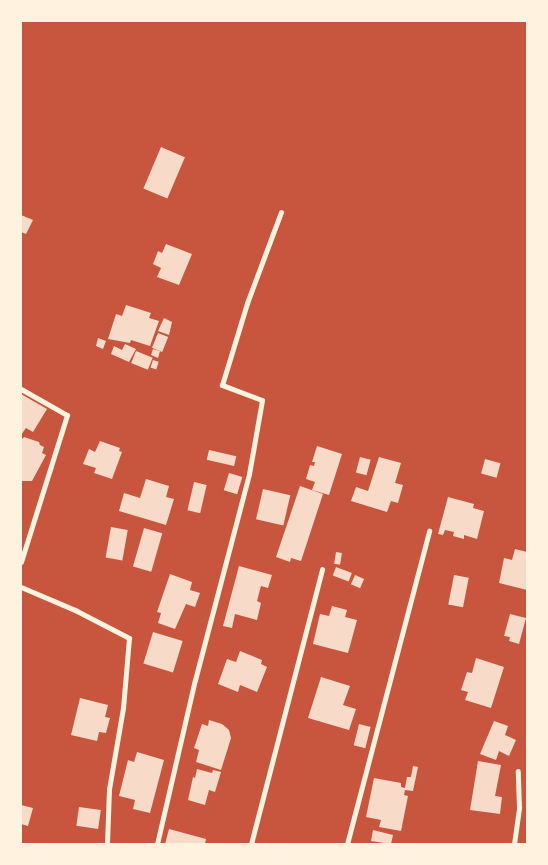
<!DOCTYPE html>
<html>
<head>
<meta charset="utf-8">
<style>
	body { margin:0 }
	#map { position:relative; width:548px; height:865px; overflow:hidden; background:#c8553d; font-family:Montserrat,sans-serif }
	div>[style] { position:absolute }
	[style*='--x'] { left:calc(var(--x)*1px); top:calc(var(--y)*1px); width:calc(var(--w)*1px); rotate:calc(var(--a)*1deg) }
	.building>* { inset:0; background:#f7dbc8; transform-origin:0 0 }
	.minor>* { height:5px; margin:-2.5px; padding:0 2.5px; transform-origin:2.5px; border-radius:2.5px; background:#fff3e0 }
	span { translate:-50% -50%; white-space:nowrap; text-align:center; line-height:1.15; -webkit-text-stroke:4px #fff3e0; paint-order:stroke }
	.frame { position:absolute; inset:0; border:22px solid #fff3e0; pointer-events:none }
</style>
</head>
<body>
<div id="map">
	<div class="building">
		<div style="left:161px;top:147px;width:26px;height:45px;rotate:23deg"></div>
		<div style="clip-path:polygon(21px 215px,33px 220px,26px 234px,21px 232px)"></div>
		<div style="clip-path:polygon(166px 244px,192px 254px,179px 285px,157px 277px,161px 268px,153px 264px,158px 251px,162px 253px)"></div>
		<div style="clip-path:polygon(126px 305px,151px 313px,149px 318px,159px 321px,150px 346px,131px 340px,130px 343px,108px 339px,116px 314px,122px 316px)"></div>
		<div style="clip-path:polygon(164px 318px,172px 322px,169px 335px,158px 331px)"></div>
		<div style="left:158px;top:333px;width:11px;height:16px;rotate:22deg"></div>
		<div style="clip-path:polygon(98px 338px,106px 341px,103px 349px,96px 346px)"></div>
		<div style="clip-path:polygon(125px 344px,136px 349px,129px 362px,111px 354px,114px 346px,122px 350px)"></div>
		<div style="clip-path:polygon(153px 349px,160px 351px,158px 358px,151px 355px)"></div>
		<div style="left:136px;top:351px;width:18px;height:13px;rotate:22deg"></div>
		<div style="left:153px;top:360px;width:6px;height:8px;rotate:18deg"></div>
		<div style="clip-path:polygon(21px 394px,47px 409px,33px 432px,26px 428px,21px 435px)"></div>
		<div style="clip-path:polygon(24px 437px,39px 442px,40px 445px,44px 447px,42px 453px,46px 455px,32px 481px,21px 481px,21px 440px)"></div>
		<div style="clip-path:polygon(100px 441px,120px 448px,119px 451px,122px 452px,112px 479px,94px 473px,96px 468px,83px 464px,89px 449px,95px 452px)"></div>
		<div style="clip-path:polygon(317px 446px,342px 454px,329px 495px,312px 490px,315px 482px,306px 479px,310px 465px,314px 466px,315px 462px,312px 462px)"></div>
		<div style="left:209px;top:450px;width:28px;height:10px;rotate:13deg"></div>
		<div style="left:360px;top:457px;width:11px;height:16px;rotate:15deg"></div>
		<div style="clip-path:polygon(379px 457px,401px 463px,395px 483px,403px 485px,398px 503px,391px 501px,387px 512px,351px 501px,356px 487px,368px 491px)"></div>
		<div style="left:485px;top:459px;width:16px;height:15px;rotate:15deg"></div>
		<div style="left:229px;top:473px;width:14px;height:18px;rotate:17deg"></div>
		<div style="clip-path:polygon(146px 479px,169px 486px,166px 497px,174px 499px,166px 525px,119px 511px,124px 493px,140px 498px)"></div>
		<div style="left:194px;top:482px;width:13px;height:29px;rotate:13deg"></div>
		<div style="clip-path:polygon(300px 486px,323px 494px,301px 561px,291px 558px,290px 562px,276px 557px)"></div>
		<div style="left:263px;top:489px;width:28px;height:31px;rotate:13deg"></div>
		<div style="clip-path:polygon(448px 497px,474px 504px,473px 508px,484px 511px,477px 539px,464px 535px,464px 539px,453px 536px,454px 532px,445px 530px,443px 535px,438px 534px)"></div>
		<div style="left:111px;top:527px;width:17px;height:31px;rotate:10deg"></div>
		<div style="left:144px;top:528px;width:19px;height:40px;rotate:16deg"></div>
		<div style="clip-path:polygon(515px 549px,527px 552px,527px 590px,499px 583px,504px 558px,512px 560px)"></div>
		<div style="left:336px;top:552px;width:6px;height:12px;rotate:9deg"></div>
		<div style="clip-path:polygon(239px 566px,272px 575px,268px 588px,261px 586px,257px 601px,261px 603px,257px 620px,235px 614px,232px 628px,223px 626px)"></div>
		<div style="left:336px;top:567px;width:17px;height:9px;rotate:21deg"></div>
		<div style="clip-path:polygon(170px 574px,192px 582px,190px 590px,200px 593px,195px 607px,186px 604px,175px 629px,158px 623px,161px 613px,157px 612px)"></div>
		<div style="left:355px;top:575px;width:10px;height:10px;rotate:24deg"></div>
		<div style="left:454px;top:575px;width:15px;height:30px;rotate:11deg"></div>
		<div style="clip-path:polygon(332px 606px,347px 610px,345px 617px,357px 620px,348px 653px,313px 644px,320px 614px,329px 616px)"></div>
		<div style="clip-path:polygon(510px 614px,526px 618px,519px 644px,509px 641px,510px 637px,504px 636px)"></div>
		<div style="left:153px;top:632px;width:31px;height:33px;rotate:17deg"></div>
		<div style="clip-path:polygon(240px 651px,262px 660px,261px 664px,267px 667px,257px 692px,240px 685px,238px 692px,218px 684px,227px 659px,236px 662px)"></div>
		<div style="clip-path:polygon(476px 658px,504px 667px,491px 708px,465px 700px,468px 692px,461px 690px,467px 672px,472px 673px)"></div>
		<div style="clip-path:polygon(321px 677px,350px 686px,343px 705px,356px 709px,349px 730px,308px 718px)"></div>
		<div style="clip-path:polygon(80px 698px,108px 705px,105px 717px,110px 718px,106px 733px,99px 732px,97px 741px,71px 735px)"></div>
		<div style="clip-path:polygon(209px 720px,222px 724px,229px 730px,231px 738px,221px 770px,196px 762px,199px 750px,194px 748px,202px 724px,208px 726px)"></div>
		<div style="clip-path:polygon(494px 721px,508px 726px,505px 735px,516px 740px,509px 756px,499px 751px,496px 760px,480px 754px)"></div>
		<div style="left:359px;top:724px;width:12px;height:22px;rotate:14deg"></div>
		<div style="clip-path:polygon(137px 752px,164px 760px,150px 813px,133px 809px,135px 800px,119px 796px,128px 760px,134px 762px)"></div>
		<div style="clip-path:polygon(478px 761px,501px 765px,495px 796px,502px 797px,500px 814px,470px 810px)"></div>
		<div style="clip-path:polygon(413px 766px,418px 767px,413px 791px,405px 790px,404px 795px,408px 796px,401px 831px,379px 827px,381px 820px,366px 817px,374px 778px,401px 783px,401px 787px,405px 788px,407px 777px,411px 777px)"></div>
		<div style="clip-path:polygon(197px 769px,212px 773px,213px 770px,221px 772px,215px 792px,209px 790px,205px 805px,188px 800px,193px 777px,195px 778px)"></div>
		<div style="clip-path:polygon(21px 805px,33px 808px,28px 826px,21px 824px)"></div>
		<div style="left:79px;top:807px;width:22px;height:19px;rotate:8deg"></div>
		<div style="clip-path:polygon(169px 829px,206px 839px,205px 844px,165px 844px)"></div>
		<div style="clip-path:polygon(373px 830px,393px 835px,391px 844px,371px 841px)"></div>
	</div>
	<div class="minor">
		<div style="--x:21;--y:389;--w:53;--a:29.5"></div>
		<div style="--x:67;--y:415;--w:154;--a:107.4"></div>
		<div style="--x:21;--y:587;--w:59;--a:23.1"></div>
		<div style="--x:75;--y:610;--w:61;--a:27.4"></div>
		<div style="--x:129;--y:638;--w:70;--a:94.9"></div>
		<div style="--x:123;--y:708;--w:82;--a:99.8"></div>
		<div style="--x:109;--y:789;--w:55;--a:92.1"></div>
		<div style="--x:157;--y:844;--w:168;--a:-77"></div>
		<div style="--x:195;--y:680;--w:213;--a:-75.3"></div>
		<div style="--x:249;--y:474;--w:75;--a:-80"></div>
		<div style="--x:262;--y:400;--w:43;--a:-159.4"></div>
		<div style="--x:222;--y:385;--w:86;--a:-73"></div>
		<div style="--x:247;--y:303;--w:97;--a:-69.5"></div>
		<div style="--x:251;--y:844;--w:284;--a:-75.5"></div>
		<div style="--x:347;--y:844;--w:324;--a:-75.3"></div>
		<div style="--x:514;--y:844;--w:37;--a:-82"></div>
		<div style="--x:519;--y:807;--w:36;--a:-92"></div>
	</div>
	<div class="frame"></div>
</div>
</body>
</html>
